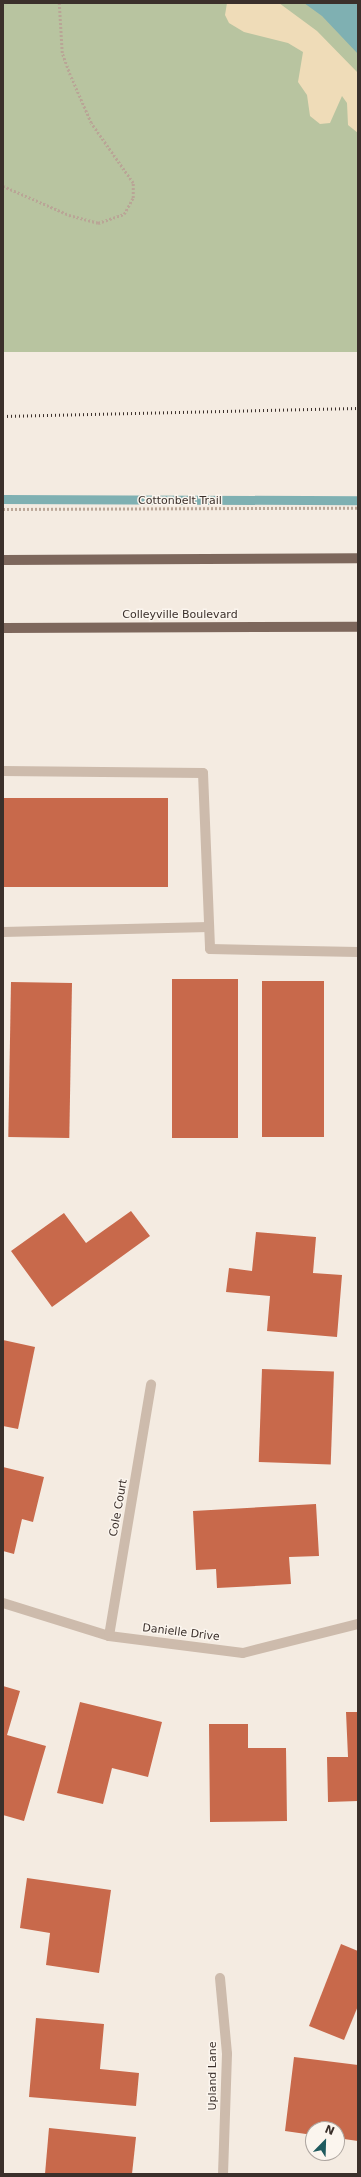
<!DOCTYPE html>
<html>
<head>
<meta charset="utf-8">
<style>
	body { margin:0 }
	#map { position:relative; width:361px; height:2177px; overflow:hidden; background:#f4ebe1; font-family:"DejaVu Sans",sans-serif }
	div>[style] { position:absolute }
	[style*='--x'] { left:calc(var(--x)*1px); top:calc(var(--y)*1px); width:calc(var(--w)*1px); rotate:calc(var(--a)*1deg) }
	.green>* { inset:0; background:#b8c4a0; transform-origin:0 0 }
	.sand>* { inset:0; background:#efdcb8 }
	.water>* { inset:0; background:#7fb0b2 }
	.stream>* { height:9px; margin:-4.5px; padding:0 4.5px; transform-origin:4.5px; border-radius:4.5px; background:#7fb0b2 }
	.building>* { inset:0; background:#c8694b; transform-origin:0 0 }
	.path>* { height:2.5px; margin-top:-1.25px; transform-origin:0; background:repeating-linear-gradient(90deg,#b9a596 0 2px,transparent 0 4px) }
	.service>* { height:10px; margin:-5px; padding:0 5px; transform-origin:5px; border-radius:5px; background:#cdbbac }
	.minor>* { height:10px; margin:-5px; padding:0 5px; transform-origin:5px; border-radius:5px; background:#cdbbac }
	.primary>* { height:10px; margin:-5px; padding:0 5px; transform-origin:5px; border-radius:5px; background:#7d675c }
	.rail>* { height:3px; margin-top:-1.5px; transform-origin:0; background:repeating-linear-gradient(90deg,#3b302b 0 1px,transparent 0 4px) }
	span { translate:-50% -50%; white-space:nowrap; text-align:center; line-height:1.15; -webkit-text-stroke:3px #fbf5ee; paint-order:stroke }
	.street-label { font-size:11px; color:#3b302b }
	.frame { position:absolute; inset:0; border:4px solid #3b302b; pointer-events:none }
	.north { position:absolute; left:305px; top:2121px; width:40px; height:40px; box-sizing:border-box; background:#fbf5ee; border:1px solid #aea6a0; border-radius:50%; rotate:23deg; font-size:11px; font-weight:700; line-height:16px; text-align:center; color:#3b302b }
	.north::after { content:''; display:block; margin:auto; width:14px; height:18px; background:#1f5a5e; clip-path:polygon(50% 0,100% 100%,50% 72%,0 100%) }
</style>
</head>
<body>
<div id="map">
	<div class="green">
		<div style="left:3px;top:3px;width:355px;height:349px"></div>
	</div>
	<div class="sand">
		<div style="clip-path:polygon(227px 3px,279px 3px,317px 31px,358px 73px,358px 133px,348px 125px,347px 103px,342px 96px,330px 123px,320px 124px,310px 116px,307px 95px,298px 82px,303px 52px,288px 43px,244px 32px,229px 23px,225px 15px)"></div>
	</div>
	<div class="water">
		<div style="clip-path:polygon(304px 3px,358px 3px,358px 54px,322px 16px)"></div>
	</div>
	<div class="stream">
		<div style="--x:3;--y:499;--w:355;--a:0.2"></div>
	</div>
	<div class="building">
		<div style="left:3px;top:798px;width:165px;height:89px"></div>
		<div style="left:172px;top:979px;width:66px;height:159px"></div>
		<div style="left:262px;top:981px;width:62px;height:156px"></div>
		<div style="left:11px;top:982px;width:61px;height:155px;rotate:1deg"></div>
		<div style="clip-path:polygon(131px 1211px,150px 1236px,52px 1307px,11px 1251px,64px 1213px,86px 1243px)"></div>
		<div style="clip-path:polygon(256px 1232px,316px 1237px,313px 1273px,342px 1275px,337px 1337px,267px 1331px,270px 1296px,226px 1292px,229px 1268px,252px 1271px)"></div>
		<div style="clip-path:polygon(3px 1340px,35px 1347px,18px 1429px,3px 1426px)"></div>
		<div style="left:262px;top:1369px;width:72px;height:93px;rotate:2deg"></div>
		<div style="clip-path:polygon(3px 1467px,44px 1477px,33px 1522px,22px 1519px,14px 1554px,3px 1551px)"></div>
		<div style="clip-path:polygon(316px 1504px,319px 1556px,289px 1557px,291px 1584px,217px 1588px,216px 1569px,196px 1570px,193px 1511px)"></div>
		<div style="clip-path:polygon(3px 1686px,20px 1691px,7px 1735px,46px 1746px,24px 1821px,3px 1815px)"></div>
		<div style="clip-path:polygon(80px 1702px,162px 1722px,148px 1777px,112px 1768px,103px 1804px,57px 1793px)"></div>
		<div style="clip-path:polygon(346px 1712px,358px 1712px,358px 1801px,328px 1802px,327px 1757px,348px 1757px)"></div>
		<div style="clip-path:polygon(209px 1724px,248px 1724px,248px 1748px,286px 1748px,287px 1821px,210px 1822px)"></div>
		<div style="clip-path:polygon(27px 1878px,111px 1890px,99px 1973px,46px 1965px,50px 1933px,20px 1928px)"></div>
		<div style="clip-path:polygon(341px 1944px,358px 1951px,358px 2006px,344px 2040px,309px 2026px)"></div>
		<div style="clip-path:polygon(36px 2018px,104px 2024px,100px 2069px,139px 2073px,136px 2106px,29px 2097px)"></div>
		<div style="clip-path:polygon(294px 2057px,358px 2065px,358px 2141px,337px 2138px,337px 2129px,313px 2129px,313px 2135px,285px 2131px)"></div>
		<div style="clip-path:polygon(49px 2128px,136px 2137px,132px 2174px,45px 2174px)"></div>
	</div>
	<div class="path">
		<div style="--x:3;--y:186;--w:72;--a:23.7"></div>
		<div style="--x:69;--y:215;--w:30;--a:15"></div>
		<div style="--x:98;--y:223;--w:28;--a:-19"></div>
		<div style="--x:124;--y:214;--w:18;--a:-61"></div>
		<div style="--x:133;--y:198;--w:15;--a:-90"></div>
		<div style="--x:133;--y:183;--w:73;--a:-125"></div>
		<div style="--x:91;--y:123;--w:52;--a:-113.6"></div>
		<div style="--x:70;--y:75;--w:23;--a:-110"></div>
		<div style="--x:62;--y:53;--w:50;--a:-93.4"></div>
		<div style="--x:3;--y:509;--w:355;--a:-0.2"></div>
	</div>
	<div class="service">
		<div style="--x:3;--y:771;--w:200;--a:0.6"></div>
		<div style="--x:203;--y:773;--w:176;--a:87.7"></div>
		<div style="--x:210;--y:949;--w:148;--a:1.2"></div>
		<div style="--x:3;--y:932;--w:206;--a:-1.4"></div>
	</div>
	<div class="minor">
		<div style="--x:3;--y:1603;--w:111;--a:17.3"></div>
		<div style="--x:109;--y:1636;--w:135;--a:7.2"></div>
		<div style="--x:243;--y:1653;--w:119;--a:-14.2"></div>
		<div style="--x:109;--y:1636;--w:255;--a:-80.5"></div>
		<div style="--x:220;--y:1978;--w:76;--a:84.7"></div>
		<div style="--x:227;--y:2054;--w:120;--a:91.9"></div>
	</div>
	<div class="primary">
		<div style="--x:3;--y:560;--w:355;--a:-0.3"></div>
		<div style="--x:3;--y:628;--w:355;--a:-0.2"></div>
	</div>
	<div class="rail">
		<div style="--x:3;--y:416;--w:355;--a:-1.3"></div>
	</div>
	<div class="street-label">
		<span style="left:180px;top:501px">Cottonbelt Trail</span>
		<span style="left:180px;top:615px">Colleyville Boulevard</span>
		<span style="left:119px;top:1508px;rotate:-80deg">Cole Court</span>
		<span style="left:181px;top:1633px;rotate:7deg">Danielle Drive</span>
		<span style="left:213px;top:2076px;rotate:-90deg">Upland Lane</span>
	</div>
	<div class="frame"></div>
	<div class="north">N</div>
</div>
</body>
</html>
